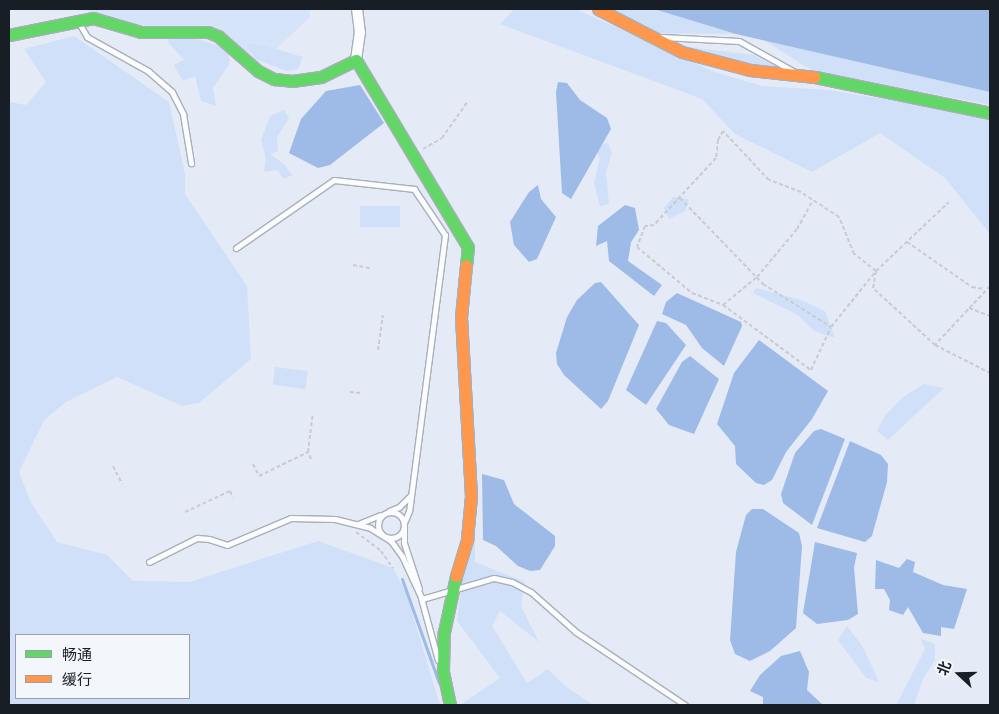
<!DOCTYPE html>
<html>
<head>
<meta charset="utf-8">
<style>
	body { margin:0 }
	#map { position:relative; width:999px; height:714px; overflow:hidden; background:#e4ebf6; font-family:"Fira Sans Condensed","Noto Sans SC",sans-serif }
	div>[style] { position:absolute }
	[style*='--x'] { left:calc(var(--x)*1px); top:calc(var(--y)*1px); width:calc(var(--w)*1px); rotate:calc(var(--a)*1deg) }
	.built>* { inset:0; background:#d5e4f9 }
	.green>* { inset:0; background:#d0e0f8; transform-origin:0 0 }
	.water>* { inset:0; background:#9dbbe6 }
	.stream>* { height:3px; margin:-1.5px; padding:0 1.5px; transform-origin:1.5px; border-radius:1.5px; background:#9dbbe6 }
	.path>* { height:2px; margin-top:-1px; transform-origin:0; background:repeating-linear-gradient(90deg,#c9cbcf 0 4px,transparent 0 6.5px) }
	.roads { filter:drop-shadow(1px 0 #a9afb8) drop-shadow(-1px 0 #a9afb8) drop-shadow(0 1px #a9afb8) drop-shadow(0 -1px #a9afb8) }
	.lane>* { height:5px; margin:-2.5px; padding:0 2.5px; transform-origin:2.5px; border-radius:2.5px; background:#fbfcfe }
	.lane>.ring { margin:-2.5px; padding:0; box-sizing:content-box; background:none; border:5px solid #fbfcfe; border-radius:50% }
	.street>* { height:10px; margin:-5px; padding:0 5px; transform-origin:5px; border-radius:5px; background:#fbfcfe }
	.fast>* { height:11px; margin:-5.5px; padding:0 5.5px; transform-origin:5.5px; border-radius:5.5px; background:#63d668 }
	.slow>* { height:11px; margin:-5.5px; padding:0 5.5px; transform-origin:5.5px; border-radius:5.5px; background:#ff974d }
	span { translate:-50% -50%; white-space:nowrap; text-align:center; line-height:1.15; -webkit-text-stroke:4.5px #f3f6fb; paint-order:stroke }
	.frame { position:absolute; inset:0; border:10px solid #181e26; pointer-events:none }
	.legend { position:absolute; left:15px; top:634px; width:175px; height:65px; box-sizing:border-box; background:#f3f6fb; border:1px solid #9ba0a6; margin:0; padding:6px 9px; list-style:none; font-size:15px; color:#181e26 }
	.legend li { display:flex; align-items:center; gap:10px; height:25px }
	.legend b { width:25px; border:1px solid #9ba0a6 }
	.north { position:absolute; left:934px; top:649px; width:50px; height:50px; -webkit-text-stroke:4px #f3f6fb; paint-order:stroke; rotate:291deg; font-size:14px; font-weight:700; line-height:20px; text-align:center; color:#181e26 }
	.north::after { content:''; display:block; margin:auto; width:18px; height:22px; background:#181e26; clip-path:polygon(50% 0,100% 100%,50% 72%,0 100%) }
</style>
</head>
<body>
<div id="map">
	<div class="built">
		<div style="clip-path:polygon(83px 9px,310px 9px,310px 17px,275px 50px,249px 54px,220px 29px,207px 25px,144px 31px,144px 25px,123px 22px)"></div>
	</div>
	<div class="green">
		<div style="clip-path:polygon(514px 9px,576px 9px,712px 71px,762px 86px,829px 90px,969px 113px,990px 120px,990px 234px,945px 178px,880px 133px,812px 172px,735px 134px,702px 99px,500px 24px)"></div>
		<div style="clip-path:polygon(609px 9px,654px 9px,736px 34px,654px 33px)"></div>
		<div style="clip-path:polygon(172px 31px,228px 49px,230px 63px,213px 88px,216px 106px,201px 101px,195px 76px,183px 81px,174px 65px,184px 60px,168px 42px)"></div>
		<div style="clip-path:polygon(evenodd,74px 36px,169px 102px,185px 174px,185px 194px,247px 286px,251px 359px,199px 403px,182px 406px,117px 377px,66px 402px,44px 420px,19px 472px,31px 503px,57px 542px,107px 555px,133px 581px,189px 582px,318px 541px,393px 568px,406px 593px,440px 705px,9px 705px,9px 102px,26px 105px,46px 82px,24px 49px,74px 36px,16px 635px,189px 635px,189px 698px,16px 698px,16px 635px)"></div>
		<div style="clip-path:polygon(764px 40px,990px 92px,990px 105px,811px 70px)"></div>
		<div style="clip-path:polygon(246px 44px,263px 45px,303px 57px,298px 69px,287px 71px,255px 59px)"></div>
		<div style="clip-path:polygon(680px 46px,754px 55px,785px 71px,752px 66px)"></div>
		<div style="clip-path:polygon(284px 110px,289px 118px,277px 137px,278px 151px,270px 154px,284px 164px,292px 175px,283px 179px,278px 170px,264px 172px,266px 159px,261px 140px,270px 116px)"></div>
		<div style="clip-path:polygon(608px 143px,612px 153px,606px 172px,609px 204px,600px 206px,594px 183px,600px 158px,593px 147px)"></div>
		<div style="clip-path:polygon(673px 197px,689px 199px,685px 211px,669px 219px,664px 208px)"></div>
		<div style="left:360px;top:206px;width:40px;height:21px"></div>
		<div style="clip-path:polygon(756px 288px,801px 300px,825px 311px,835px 338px,814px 331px,798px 315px,753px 293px)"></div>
		<div style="left:275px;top:367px;width:33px;height:18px;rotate:7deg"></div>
		<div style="clip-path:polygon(924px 384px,944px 388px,888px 440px,877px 431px,884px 417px,903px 397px)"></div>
		<div style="clip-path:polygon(475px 518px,475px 562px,525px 582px,521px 606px,539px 642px,500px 611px,492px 626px,527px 683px,548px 669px,565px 686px,593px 705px,460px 705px,500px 678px,457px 621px,463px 570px)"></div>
		<div style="clip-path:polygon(847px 626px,863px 647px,879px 682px,866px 678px,838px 640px)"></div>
		<div style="clip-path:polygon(921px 639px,935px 644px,935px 660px,923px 679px,914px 705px,896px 705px,925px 649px)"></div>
	</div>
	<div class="water">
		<div style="clip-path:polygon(654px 9px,990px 9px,990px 92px,736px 34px)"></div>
		<div style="clip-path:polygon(558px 82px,567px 83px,580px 100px,607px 118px,611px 129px,571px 199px,562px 193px,556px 92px)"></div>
		<div style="clip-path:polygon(360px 85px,384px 123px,330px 165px,318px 168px,289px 153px,301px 119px,326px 91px)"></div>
		<div style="clip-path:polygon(538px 185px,541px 199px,556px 217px,537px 259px,529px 262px,514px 245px,510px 222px,529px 192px)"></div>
		<div style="clip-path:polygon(625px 205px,635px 208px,639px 230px,631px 242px,628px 261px,662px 285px,654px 296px,609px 261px,607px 241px,596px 246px,598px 226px)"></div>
		<div style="clip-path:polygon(601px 282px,639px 325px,608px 401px,601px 409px,564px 375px,557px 364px,556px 353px,567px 317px,577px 300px,595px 283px)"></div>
		<div style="clip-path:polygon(677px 293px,741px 322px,742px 326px,724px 366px,702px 348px,686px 325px,662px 314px,666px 302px)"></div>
		<div style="clip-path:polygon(657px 321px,666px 323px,686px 345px,646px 405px,626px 390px)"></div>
		<div style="clip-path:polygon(759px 340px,828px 391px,812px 419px,786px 452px,772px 480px,764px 485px,756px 483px,736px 464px,735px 446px,717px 424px,734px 373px)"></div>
		<div style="clip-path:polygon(690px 356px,719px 379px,694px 434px,669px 425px,656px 409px,682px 362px)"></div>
		<div style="clip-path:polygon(821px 429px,845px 439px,812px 525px,783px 503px,781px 494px,795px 453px,814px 431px)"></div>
		<div style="clip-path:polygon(850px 441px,881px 455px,888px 464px,887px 482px,872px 536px,865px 542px,817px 528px)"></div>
		<div style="clip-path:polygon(482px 474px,504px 480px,514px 504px,555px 536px,555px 546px,540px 570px,530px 571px,518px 566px,496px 546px,483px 540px)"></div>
		<div style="clip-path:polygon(752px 509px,763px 509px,799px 533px,802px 546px,796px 628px,770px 651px,750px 661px,735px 654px,730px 640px,736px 552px,746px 515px)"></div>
		<div style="clip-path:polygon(815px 542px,857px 553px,854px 568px,858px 614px,848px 620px,817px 624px,803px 613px)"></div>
		<div style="clip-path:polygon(907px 559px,915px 562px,913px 572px,943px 585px,967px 589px,954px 629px,941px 627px,941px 636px,923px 633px,908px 607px,903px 615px,889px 610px,890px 600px,884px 589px,875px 589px,876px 560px,899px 568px)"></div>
		<div style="clip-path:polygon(800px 651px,809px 672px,807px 690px,823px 705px,763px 705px,763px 697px,750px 691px,760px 675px,781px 656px)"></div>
	</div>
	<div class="stream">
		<div style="--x:402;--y:579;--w:110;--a:70.4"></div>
	</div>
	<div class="path">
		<div style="--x:423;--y:149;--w:22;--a:-30"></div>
		<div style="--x:442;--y:138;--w:45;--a:-54.9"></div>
		<div style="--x:680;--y:198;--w:120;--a:46"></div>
		<div style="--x:763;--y:284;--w:80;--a:32.3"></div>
		<div style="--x:907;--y:242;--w:79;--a:34.7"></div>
		<div style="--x:972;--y:287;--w:13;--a:9"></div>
		<div style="--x:353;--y:265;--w:17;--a:10"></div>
		<div style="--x:990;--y:286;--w:81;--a:133"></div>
		<div style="--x:935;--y:345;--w:62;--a:27"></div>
		<div style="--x:723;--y:305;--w:44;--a:-39.5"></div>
		<div style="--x:757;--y:277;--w:62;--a:-50.2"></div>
		<div style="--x:797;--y:229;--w:33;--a:-61"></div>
		<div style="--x:969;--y:308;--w:22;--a:21"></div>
		<div style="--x:935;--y:345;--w:84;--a:-137.4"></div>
		<div style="--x:873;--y:288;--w:17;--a:-80"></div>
		<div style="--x:876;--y:271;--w:28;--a:-142"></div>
		<div style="--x:854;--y:254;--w:40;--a:-112"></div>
		<div style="--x:839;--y:217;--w:45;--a:-146.7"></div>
		<div style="--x:801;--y:192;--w:34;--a:-159"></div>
		<div style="--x:769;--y:180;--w:67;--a:-133.2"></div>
		<div style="--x:723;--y:131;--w:10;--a:119"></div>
		<div style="--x:718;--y:140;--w:18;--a:96"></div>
		<div style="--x:716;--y:158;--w:91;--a:132.8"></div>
		<div style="--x:654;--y:225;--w:9;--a:174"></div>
		<div style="--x:645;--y:226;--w:22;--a:111"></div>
		<div style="--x:637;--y:247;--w:72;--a:39.9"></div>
		<div style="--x:692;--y:293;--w:33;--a:21"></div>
		<div style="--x:723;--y:305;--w:109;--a:36.5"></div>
		<div style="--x:811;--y:370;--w:47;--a:-65.1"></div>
		<div style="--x:831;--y:327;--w:72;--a:-51.2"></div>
		<div style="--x:876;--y:271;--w:100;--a:-43.4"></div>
		<div style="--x:378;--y:350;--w:35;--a:-82"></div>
		<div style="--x:350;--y:392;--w:10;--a:6"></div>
		<div style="--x:311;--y:459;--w:8;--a:-113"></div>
		<div style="--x:308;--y:452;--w:38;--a:-83"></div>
		<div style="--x:253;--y:464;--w:13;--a:63"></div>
		<div style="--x:259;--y:476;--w:55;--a:-26.1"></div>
		<div style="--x:113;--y:466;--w:20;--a:63"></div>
		<div style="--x:185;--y:512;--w:50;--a:-25"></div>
		<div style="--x:230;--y:491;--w:7;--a:63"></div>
		<div style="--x:356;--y:532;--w:31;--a:37"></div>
		<div style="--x:381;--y:551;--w:21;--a:55"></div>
	</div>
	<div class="roads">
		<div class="lane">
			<div style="--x:79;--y:23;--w:16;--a:60"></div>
			<div style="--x:87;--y:37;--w:70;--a:29.1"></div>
			<div style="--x:148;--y:71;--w:32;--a:41"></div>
			<div style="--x:172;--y:92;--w:25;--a:63"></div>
			<div style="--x:183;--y:114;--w:50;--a:80.7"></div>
			<div style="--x:662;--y:37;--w:77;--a:3"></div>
			<div style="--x:739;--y:41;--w:62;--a:29.1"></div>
			<div style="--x:236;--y:248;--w:119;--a:-34.8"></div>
			<div style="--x:334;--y:180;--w:81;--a:6.4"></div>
			<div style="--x:414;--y:189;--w:55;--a:56"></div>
			<div style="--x:445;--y:235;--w:278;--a:97.4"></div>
			<div style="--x:409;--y:511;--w:13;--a:113"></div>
			<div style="--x:389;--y:511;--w:11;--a:-22"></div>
			<div style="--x:399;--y:507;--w:16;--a:-45"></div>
			<div class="ring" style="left:378px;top:512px;width:21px;height:21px"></div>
			<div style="--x:358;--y:524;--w:24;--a:-22"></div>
			<div style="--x:404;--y:527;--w:16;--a:90"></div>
			<div style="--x:404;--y:543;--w:48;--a:71.9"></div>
			<div style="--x:149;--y:562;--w:54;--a:-26.6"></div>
			<div style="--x:197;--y:538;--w:12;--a:5"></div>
			<div style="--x:209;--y:539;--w:19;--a:18"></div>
			<div style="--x:227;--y:545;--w:69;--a:-22.9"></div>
			<div style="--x:291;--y:518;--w:44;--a:1.3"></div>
			<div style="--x:335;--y:519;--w:36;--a:14"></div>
			<div style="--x:370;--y:528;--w:25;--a:32"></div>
			<div style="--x:391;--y:541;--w:19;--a:54"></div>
			<div style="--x:402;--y:556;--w:47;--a:65.1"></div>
			<div style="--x:421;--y:598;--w:64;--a:74.7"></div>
			<div style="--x:422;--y:599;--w:75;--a:-16.3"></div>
			<div style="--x:494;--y:578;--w:18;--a:13"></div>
			<div style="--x:512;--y:582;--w:21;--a:28"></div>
			<div style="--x:531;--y:592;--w:60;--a:41.6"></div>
			<div style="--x:576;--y:632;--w:131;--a:33.8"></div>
		</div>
		<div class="street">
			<div style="--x:356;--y:60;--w:27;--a:-82"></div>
			<div style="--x:360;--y:33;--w:24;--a:-97"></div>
		</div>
		<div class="fast">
			<div style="--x:9;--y:35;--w:86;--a:-11.4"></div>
			<div style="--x:93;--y:18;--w:50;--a:16.3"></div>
			<div style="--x:141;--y:32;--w:67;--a:0"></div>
			<div style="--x:208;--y:32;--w:11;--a:22"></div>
			<div style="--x:218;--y:36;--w:53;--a:41.2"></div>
			<div style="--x:258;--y:71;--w:18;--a:27"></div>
			<div style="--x:274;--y:79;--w:18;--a:6"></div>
			<div style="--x:292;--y:81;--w:29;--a:-8"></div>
			<div style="--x:321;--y:77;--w:39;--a:-26"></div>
			<div style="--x:356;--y:60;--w:218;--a:59.1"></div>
			<div style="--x:468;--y:247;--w:18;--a:96"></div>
			<div style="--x:815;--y:77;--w:179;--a:11.6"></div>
			<div style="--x:450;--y:705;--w:35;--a:-102"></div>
			<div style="--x:443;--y:671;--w:39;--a:-89"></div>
			<div style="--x:444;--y:632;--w:57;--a:-77.9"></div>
		</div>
		<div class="slow">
			<div style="--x:598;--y:9;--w:94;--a:27.1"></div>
			<div style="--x:682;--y:52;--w:70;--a:14.8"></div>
			<div style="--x:750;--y:70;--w:65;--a:6.1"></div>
			<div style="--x:456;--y:576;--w:39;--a:-73"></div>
			<div style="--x:467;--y:539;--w:43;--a:-84.7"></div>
			<div style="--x:471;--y:496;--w:179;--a:-93.2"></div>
			<div style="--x:461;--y:317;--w:52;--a:-84.5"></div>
		</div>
	</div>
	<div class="frame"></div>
	<ul class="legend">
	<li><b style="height:6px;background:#63d668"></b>畅通</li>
	<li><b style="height:6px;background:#ff974d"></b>缓行</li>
	</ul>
	<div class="north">北</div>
</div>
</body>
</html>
